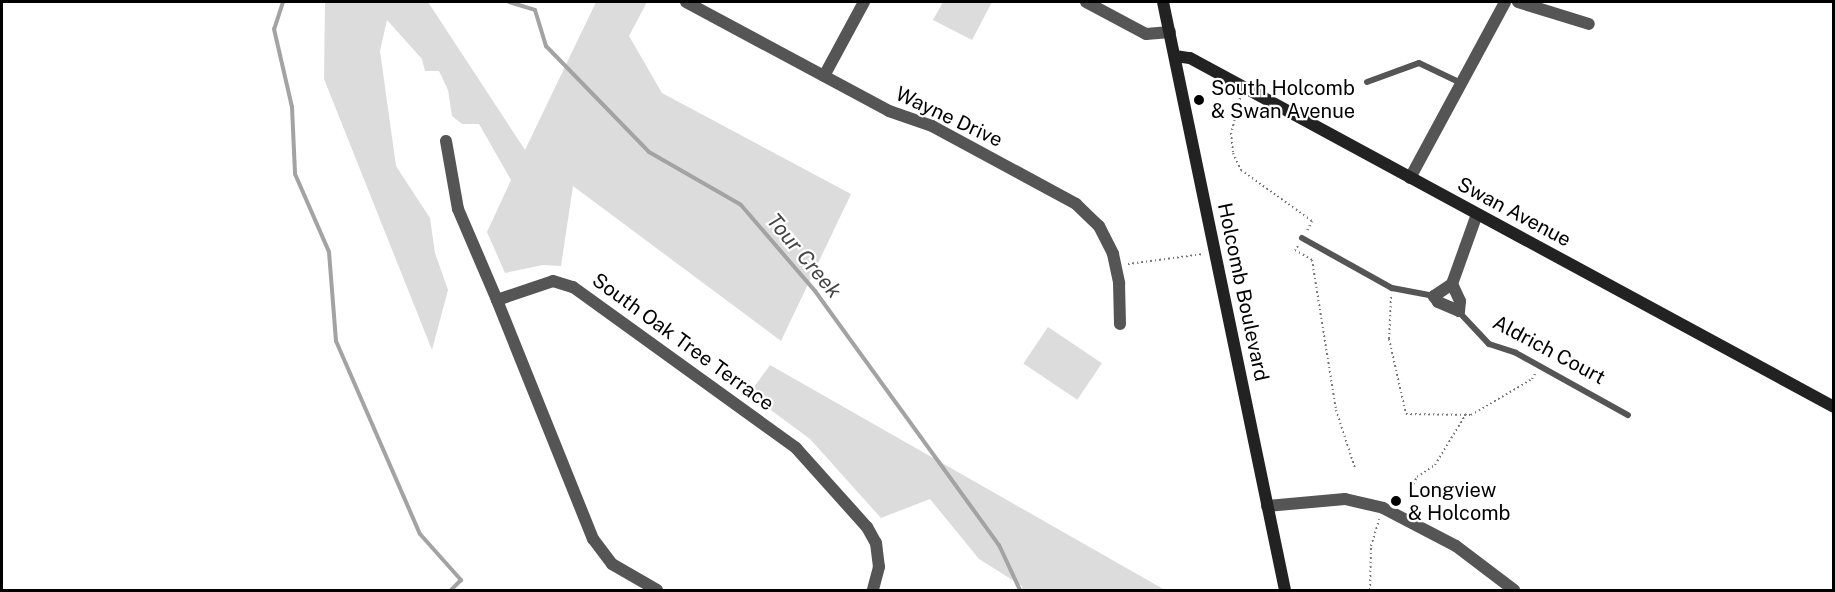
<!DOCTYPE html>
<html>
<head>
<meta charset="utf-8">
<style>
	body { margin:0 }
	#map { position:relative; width:1835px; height:592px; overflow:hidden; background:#fff; font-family:"Public Sans",sans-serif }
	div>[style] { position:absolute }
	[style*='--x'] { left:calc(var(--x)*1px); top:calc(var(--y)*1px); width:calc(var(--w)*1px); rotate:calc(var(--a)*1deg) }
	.green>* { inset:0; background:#dcdcdc; transform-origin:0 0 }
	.stream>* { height:4px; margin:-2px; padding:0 2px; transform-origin:2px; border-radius:2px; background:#a3a3a3 }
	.path>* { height:2px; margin-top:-1px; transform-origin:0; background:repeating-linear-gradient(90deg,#777 0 1.5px,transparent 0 4.5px) }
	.lane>* { height:6px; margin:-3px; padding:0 3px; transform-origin:3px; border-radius:3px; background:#555 }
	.street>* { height:12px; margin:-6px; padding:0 6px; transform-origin:6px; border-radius:6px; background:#555 }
	.secondary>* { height:12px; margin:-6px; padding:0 6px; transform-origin:6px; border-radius:6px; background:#222 }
	.dots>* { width:16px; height:16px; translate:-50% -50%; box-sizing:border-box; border:3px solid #fff; border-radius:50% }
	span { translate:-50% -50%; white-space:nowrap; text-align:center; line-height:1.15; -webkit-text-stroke:4.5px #fff; paint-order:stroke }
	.poi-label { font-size:20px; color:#000 }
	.left { translate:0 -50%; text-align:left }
	.street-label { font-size:20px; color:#000 }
	.water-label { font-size:21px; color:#444; font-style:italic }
	.frame { position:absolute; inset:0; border:3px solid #000; pointer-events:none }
</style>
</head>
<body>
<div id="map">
	<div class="green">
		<div style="clip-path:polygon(325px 2px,428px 2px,525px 150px,596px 2px,647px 2px,629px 36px,662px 93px,851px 194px,781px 341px,573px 186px,561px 266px,543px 265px,505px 273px,487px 232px,511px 180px,479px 124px,462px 124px,452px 116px,448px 90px,439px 71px,425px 71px,422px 59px,387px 20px,380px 51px,396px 166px,430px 218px,435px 253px,448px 290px,432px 350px,324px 79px)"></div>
		<div style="clip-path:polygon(943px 2px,992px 2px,972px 40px,933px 20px)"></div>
		<div style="left:1048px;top:327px;width:65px;height:44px;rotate:34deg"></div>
		<div style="clip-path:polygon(770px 365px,1165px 590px,1022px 590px,1022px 586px,979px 559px,930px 499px,881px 518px,810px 439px,749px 394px)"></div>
	</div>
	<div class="stream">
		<div style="--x:283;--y:2;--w:28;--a:108"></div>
		<div style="--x:274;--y:29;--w:80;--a:77"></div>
		<div style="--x:292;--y:107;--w:67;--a:87.4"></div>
		<div style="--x:295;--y:174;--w:85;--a:66.4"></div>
		<div style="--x:329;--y:252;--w:89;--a:85.5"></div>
		<div style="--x:336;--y:341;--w:210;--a:66.5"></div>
		<div style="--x:420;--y:534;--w:62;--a:48.3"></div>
		<div style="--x:461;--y:580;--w:14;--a:135"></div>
		<div style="--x:509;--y:2;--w:27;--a:17"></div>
		<div style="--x:535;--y:10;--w:38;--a:73"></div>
		<div style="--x:546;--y:46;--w:148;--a:45.8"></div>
		<div style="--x:649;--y:152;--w:106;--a:29.9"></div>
		<div style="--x:741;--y:205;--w:113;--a:49.3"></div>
		<div style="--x:815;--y:291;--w:314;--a:54.1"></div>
		<div style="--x:999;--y:545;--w:50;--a:65"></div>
	</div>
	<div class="path">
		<div style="--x:1240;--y:98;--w:36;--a:104"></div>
		<div style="--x:1231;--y:133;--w:20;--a:84"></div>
		<div style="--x:1233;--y:153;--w:19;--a:65"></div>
		<div style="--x:1241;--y:170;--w:87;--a:35.7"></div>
		<div style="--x:1312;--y:221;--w:11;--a:117"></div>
		<div style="--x:1298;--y:246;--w:5;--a:127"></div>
		<div style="--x:1295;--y:250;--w:20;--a:30"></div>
		<div style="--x:1312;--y:260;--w:152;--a:80.9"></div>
		<div style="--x:1336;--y:410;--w:61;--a:71.9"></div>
		<div style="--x:1128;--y:264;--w:76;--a:-7.6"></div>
		<div style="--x:1391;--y:297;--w:42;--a:92.7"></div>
		<div style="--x:1389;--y:339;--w:77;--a:77.2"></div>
		<div style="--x:1406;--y:414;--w:65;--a:0.9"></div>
		<div style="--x:1471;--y:415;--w:71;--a:-30.5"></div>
		<div style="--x:1532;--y:379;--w:6;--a:-59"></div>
		<div style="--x:1409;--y:492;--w:17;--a:-62"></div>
		<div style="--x:1417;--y:477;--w:22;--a:-34"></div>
		<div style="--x:1435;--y:465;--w:60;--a:-58.7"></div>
		<div style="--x:1370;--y:590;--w:44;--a:-88.7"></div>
		<div style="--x:1371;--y:546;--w:28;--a:-73"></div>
	</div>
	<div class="lane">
		<div style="--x:1367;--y:82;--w:55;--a:-20.1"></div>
		<div style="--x:1419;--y:63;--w:47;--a:25.5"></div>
		<div style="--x:1302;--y:238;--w:103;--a:29.1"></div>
		<div style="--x:1392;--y:288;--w:43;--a:10.8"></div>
		<div style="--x:1459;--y:312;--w:44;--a:46.8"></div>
		<div style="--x:1489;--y:344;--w:28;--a:18"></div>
		<div style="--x:1516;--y:353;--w:128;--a:29"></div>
	</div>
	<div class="street">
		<div style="--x:686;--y:2;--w:230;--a:28.2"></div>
		<div style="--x:889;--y:111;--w:46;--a:19.2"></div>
		<div style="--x:932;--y:126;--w:164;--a:28.4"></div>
		<div style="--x:1076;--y:204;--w:32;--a:44"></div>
		<div style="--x:1099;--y:226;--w:31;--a:63"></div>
		<div style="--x:1113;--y:254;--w:30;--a:78"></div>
		<div style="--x:1119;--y:283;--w:41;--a:88.6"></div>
		<div style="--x:1086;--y:2;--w:68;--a:28.1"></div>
		<div style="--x:1146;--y:34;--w:24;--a:-5"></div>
		<div style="--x:1518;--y:2;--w:74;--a:17.2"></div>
		<div style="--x:824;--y:76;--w:84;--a:-61.6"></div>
		<div style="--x:446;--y:141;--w:69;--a:80"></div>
		<div style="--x:458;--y:209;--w:99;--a:66.8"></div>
		<div style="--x:1410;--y:178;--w:200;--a:-61.6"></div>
		<div style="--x:1452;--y:284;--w:22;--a:146"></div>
		<div style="--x:1434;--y:296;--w:7;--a:56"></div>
		<div style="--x:1438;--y:302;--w:23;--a:23"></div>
		<div style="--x:1459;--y:311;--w:10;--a:-84"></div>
		<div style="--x:1460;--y:301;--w:19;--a:-115"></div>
		<div style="--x:1452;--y:284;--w:74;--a:-70.3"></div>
		<div style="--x:1267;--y:506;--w:78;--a:-5.1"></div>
		<div style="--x:1345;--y:499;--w:39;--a:13"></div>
		<div style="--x:1383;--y:508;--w:82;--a:27.5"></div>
		<div style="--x:1456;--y:546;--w:73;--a:37.2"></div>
		<div style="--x:657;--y:590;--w:52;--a:-150"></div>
		<div style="--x:612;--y:564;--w:31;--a:-127"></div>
		<div style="--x:593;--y:539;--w:258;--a:-111.9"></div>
		<div style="--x:497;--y:300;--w:59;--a:-18.7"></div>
		<div style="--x:553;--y:281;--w:21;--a:17"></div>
		<div style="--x:573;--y:287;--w:275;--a:35.8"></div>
		<div style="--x:796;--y:448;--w:106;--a:48.1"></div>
		<div style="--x:867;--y:527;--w:18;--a:61"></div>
		<div style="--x:876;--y:543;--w:24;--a:83"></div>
		<div style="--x:879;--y:567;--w:24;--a:105"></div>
	</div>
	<div class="secondary">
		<div style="--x:1163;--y:2;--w:601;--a:78.28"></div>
		<div style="--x:1175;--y:56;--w:15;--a:8"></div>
		<div style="--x:1190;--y:58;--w:732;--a:28.45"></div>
	</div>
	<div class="dots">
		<div style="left:1199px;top:100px;background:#000"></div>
		<div style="left:1396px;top:501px;background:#000"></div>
	</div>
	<div class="poi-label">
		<span class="left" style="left:1211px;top:100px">South Holcomb<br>&amp; Swan Avenue</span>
		<span class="left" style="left:1408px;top:502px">Longview<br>&amp; Holcomb</span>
	</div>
	<div class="street-label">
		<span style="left:949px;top:117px;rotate:25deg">Wayne Drive</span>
		<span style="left:1514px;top:212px;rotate:28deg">Swan Avenue</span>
		<span style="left:1243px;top:292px;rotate:78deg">Holcomb Boulevard</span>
		<span style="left:683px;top:342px;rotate:36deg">South Oak Tree Terrace</span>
		<span style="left:1549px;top:350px;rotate:28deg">Aldrich Court</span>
	</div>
	<div class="water-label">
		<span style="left:804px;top:256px;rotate:50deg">Tour Creek</span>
	</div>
	<div class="frame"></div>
</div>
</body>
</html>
